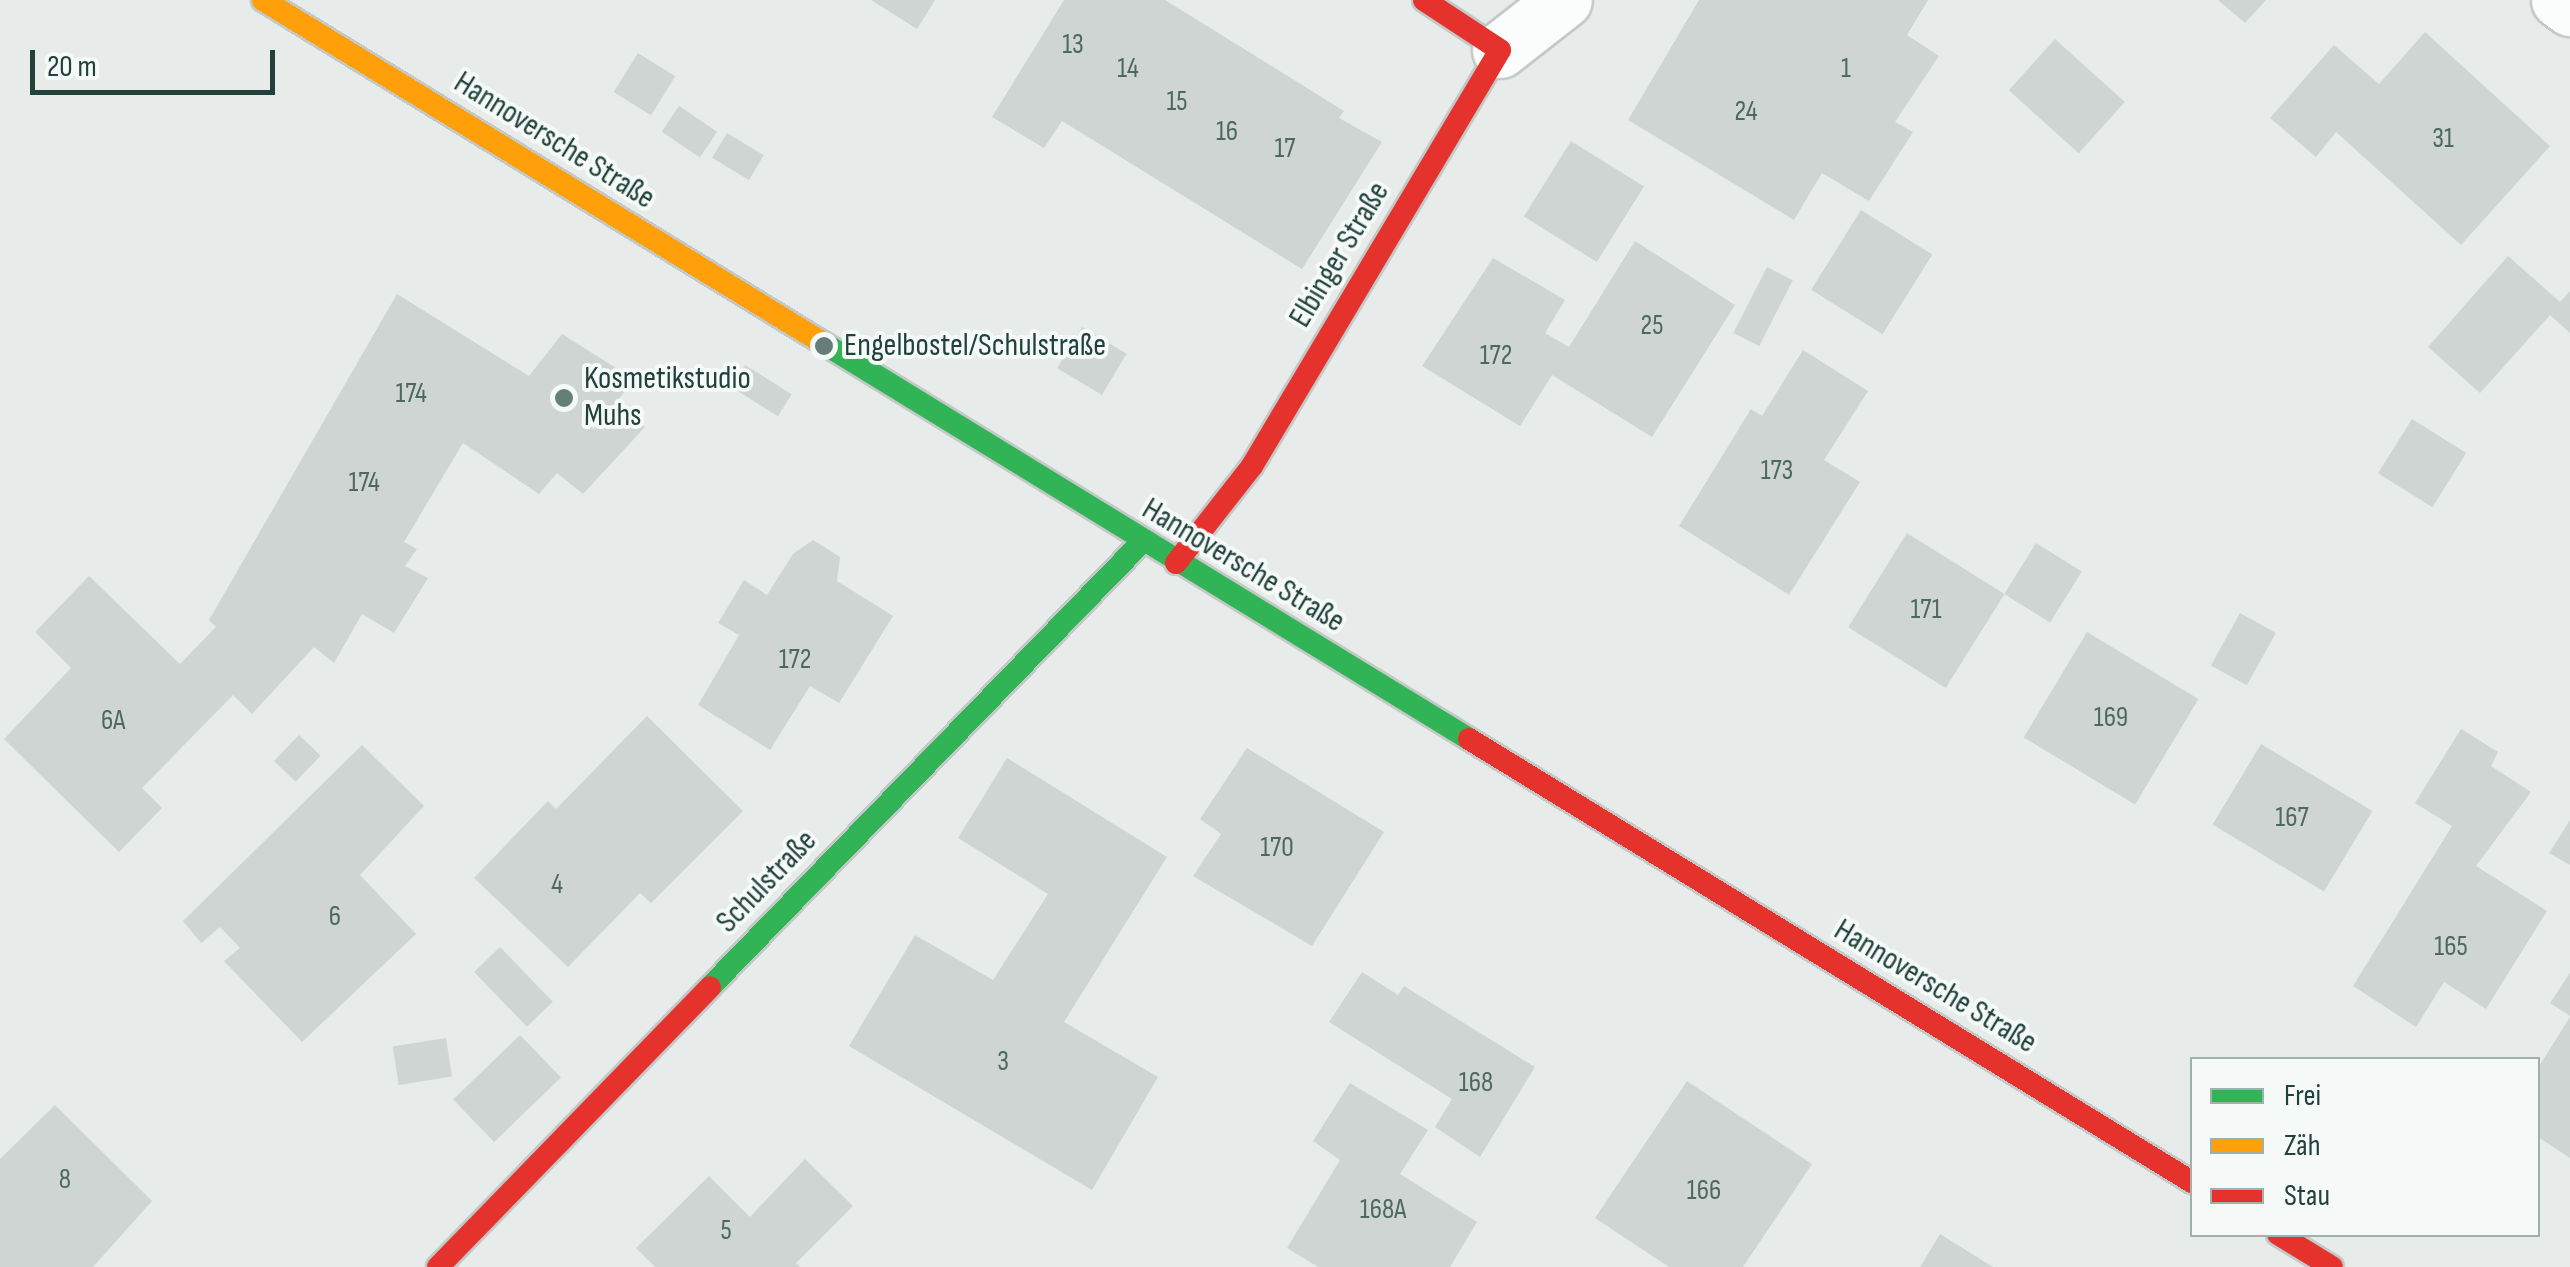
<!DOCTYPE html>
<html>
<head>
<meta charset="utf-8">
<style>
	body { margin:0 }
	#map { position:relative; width:2570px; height:1267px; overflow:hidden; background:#e7ecea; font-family:"Sofia Sans Condensed",sans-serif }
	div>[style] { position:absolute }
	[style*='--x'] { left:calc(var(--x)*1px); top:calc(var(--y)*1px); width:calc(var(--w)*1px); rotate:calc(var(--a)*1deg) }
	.building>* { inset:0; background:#ced5d3; transform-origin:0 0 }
	.roads { filter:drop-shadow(2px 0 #c4c9c7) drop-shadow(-2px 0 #c4c9c7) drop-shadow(0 2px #c4c9c7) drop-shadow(0 -2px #c4c9c7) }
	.street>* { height:55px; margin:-27.5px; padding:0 27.5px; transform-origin:27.5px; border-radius:27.5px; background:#fbfcfc }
	.fast>* { height:22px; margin:-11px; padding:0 11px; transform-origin:11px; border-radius:11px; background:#30b455 }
	.slow>* { height:22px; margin:-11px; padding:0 11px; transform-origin:11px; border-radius:11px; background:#ff9f0a }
	.jam>* { height:22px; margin:-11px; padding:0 11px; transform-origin:11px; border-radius:11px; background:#e5322d }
	.dots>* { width:28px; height:28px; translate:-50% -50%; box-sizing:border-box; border:5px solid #f5faf8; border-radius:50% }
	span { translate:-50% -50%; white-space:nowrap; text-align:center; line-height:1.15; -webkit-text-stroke:8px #f5faf8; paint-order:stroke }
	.number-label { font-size:28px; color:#4d6861 }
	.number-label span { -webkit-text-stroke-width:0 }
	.street-label { font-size:32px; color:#21423a }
	.poi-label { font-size:32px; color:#21423a }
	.left { translate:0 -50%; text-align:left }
	.legend { position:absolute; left:2190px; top:1057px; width:350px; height:180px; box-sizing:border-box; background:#f5faf8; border:2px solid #a0b0ac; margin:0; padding:12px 18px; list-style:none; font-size:30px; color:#21423a }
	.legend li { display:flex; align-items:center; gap:20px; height:50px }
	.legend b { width:50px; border:2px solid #a0b0ac }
	.scale { position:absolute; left:30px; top:50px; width:245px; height:45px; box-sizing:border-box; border:5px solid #21423a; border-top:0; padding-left:12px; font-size:30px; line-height:35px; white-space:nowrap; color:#21423a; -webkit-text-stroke:8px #f5faf8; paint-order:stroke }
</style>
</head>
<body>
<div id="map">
	<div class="building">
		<div style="clip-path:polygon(871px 0,935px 0,917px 29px)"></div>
		<div style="clip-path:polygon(1064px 0,1165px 0,1344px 111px,1339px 118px,1382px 142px,1302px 269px,1062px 121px,1044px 148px,992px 117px)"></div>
		<div style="clip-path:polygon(1699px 0,1928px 0,1907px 35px,1939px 56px,1895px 122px,1913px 132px,1869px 201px,1822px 173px,1794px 220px,1628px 120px)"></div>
		<div style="clip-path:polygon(2218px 0,2266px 0,2245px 23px)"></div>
		<div style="clip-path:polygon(2425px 32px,2550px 146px,2461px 245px,2336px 132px,2316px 157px,2270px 118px,2334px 45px,2379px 84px)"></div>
		<div style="left:2055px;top:39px;width:94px;height:69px;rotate:42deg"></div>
		<div style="left:638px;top:53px;width:44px;height:46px;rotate:32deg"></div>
		<div style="left:679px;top:106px;width:46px;height:31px;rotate:34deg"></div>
		<div style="left:727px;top:133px;width:43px;height:29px;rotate:31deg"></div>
		<div style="left:1571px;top:141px;width:86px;height:89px;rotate:32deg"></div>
		<div style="left:1861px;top:210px;width:84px;height:94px;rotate:32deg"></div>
		<div style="clip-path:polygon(1635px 241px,1735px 305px,1652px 437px,1552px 375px,1520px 426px,1422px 366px,1493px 258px,1565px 300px,1545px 333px,1569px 347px)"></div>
		<div style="clip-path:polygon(2508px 256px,2560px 302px,2570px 291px,2570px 333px,2550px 315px,2480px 393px,2428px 347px)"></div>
		<div style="left:1767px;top:267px;width:29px;height:74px;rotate:27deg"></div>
		<div style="clip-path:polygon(397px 294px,529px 376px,562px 334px,635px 380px,616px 402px,645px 427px,583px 494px,557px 473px,539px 494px,463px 443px,404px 542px,417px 549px,405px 566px,428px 578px,394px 633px,362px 614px,334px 663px,314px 647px,252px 714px,233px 695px,142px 788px,162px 808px,119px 852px,4px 739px,71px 668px,35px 632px,89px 576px,180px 664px,216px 627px,209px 620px)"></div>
		<div style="left:1082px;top:327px;width:52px;height:48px;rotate:31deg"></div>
		<div style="clip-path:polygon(1803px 350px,1868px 391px,1824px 460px,1860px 482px,1789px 595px,1679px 526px,1751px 409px,1762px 416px)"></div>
		<div style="left:745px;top:365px;width:55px;height:26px;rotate:32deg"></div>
		<div style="left:2412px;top:419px;width:64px;height:64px;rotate:32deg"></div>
		<div style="left:1907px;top:533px;width:115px;height:111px;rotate:32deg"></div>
		<div style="clip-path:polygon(813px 540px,840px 557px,837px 581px,893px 616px,839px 703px,810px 686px,770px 750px,698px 705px,739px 635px,718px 623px,744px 580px,767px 595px,793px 554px)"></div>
		<div style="left:2036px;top:543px;width:54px;height:60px;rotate:32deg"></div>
		<div style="left:2240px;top:613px;width:41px;height:60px;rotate:29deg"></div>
		<div style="left:2087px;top:632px;width:130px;height:123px;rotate:31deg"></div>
		<div style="clip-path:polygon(647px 716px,743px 811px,651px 903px,640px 893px,568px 967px,474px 878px,548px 801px,556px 809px)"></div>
		<div style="clip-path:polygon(2461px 729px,2498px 752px,2491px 766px,2531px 792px,2476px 866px,2547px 911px,2486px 1009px,2444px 982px,2416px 1027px,2353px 986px,2452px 826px,2415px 803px)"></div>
		<div style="left:299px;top:735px;width:30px;height:36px;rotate:44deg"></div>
		<div style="left:2261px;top:744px;width:130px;height:94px;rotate:31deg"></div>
		<div style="clip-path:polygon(362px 745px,424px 806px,360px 875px,416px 934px,302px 1042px,224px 961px,240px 948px,220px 927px,201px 943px,183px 921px)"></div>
		<div style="clip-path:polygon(1247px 748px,1384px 832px,1312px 946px,1193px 876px,1221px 834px,1200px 819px)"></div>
		<div style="clip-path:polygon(1007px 758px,1167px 857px,1064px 1022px,1158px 1077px,1092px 1190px,849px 1046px,915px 935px,993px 980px,1048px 894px,958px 838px)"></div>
		<div style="clip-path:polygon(2570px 820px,2570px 865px,2549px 853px)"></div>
		<div style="left:500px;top:947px;width:76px;height:36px;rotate:46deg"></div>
		<div style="clip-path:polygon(1362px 972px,1398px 995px,1404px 986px,1535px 1067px,1480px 1157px,1435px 1127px,1452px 1099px,1329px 1022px)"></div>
		<div style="clip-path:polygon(2570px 973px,2570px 1016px,2550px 1003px)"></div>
		<div style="clip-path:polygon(2570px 1017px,2570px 1158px,2538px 1137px,2538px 1068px)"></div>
		<div style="left:520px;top:1035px;width:59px;height:93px;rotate:46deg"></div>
		<div style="left:446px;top:1038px;width:39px;height:54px;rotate:81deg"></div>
		<div style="clip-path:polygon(1687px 1081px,1812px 1164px,1743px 1267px,1669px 1267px,1595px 1218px)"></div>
		<div style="clip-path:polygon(1350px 1083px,1428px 1130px,1400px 1174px,1477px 1222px,1450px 1267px,1318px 1267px,1287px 1248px,1340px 1160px,1313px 1141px)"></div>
		<div style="clip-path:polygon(55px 1105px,152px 1201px,93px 1267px,0 1267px,0 1159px)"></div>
		<div style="clip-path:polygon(805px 1159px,853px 1206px,796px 1263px,800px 1267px,655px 1267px,636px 1248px,709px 1176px,750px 1217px)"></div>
		<div style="clip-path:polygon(1940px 1234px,1993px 1267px,1920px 1267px)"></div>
	</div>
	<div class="roads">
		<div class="street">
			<div style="--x:2559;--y:0;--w:14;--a:36"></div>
			<div style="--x:1500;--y:50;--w:81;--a:-38"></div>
		</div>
		<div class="fast">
			<div style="--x:823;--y:343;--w:758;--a:31.51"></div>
			<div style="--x:710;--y:987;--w:620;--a:-45.85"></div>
		</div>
		<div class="slow">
			<div style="--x:263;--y:0;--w:657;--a:31.49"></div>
		</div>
		<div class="jam">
			<div style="--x:1176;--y:563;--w:123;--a:-51.9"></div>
			<div style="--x:1252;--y:466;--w:484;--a:-59.2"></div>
			<div style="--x:1500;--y:50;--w:91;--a:-146.7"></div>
			<div style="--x:1469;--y:739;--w:848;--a:31.5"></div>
			<div style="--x:2278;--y:1234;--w:63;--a:31.4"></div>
			<div style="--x:438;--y:1267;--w:390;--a:-45.8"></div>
		</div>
	</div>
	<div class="dots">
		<div style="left:824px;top:346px;background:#667e78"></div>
		<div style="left:564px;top:398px;background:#667e78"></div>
	</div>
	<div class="number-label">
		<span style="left:1073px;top:45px">13</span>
		<span style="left:1128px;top:69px">14</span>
		<span style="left:1846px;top:69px">1</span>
		<span style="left:1177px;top:102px">15</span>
		<span style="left:1746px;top:112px">24</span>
		<span style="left:1227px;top:132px">16</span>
		<span style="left:2443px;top:139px">31</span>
		<span style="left:1285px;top:149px">17</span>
		<span style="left:1652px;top:326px">25</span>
		<span style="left:1496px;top:356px">172</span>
		<span style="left:411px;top:394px">174</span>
		<span style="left:1777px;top:471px">173</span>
		<span style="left:364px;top:483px">174</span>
		<span style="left:1926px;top:610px">171</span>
		<span style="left:795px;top:660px">172</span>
		<span style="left:2111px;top:718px">169</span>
		<span style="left:113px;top:721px">6A</span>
		<span style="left:2292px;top:818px">167</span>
		<span style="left:1277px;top:848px">170</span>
		<span style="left:557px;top:885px">4</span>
		<span style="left:335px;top:917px">6</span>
		<span style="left:2451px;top:947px">165</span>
		<span style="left:1003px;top:1062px">3</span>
		<span style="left:1476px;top:1083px">168</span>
		<span style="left:65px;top:1180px">8</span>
		<span style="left:1704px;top:1191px">166</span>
		<span style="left:1383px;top:1210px">168A</span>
		<span style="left:726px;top:1231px">5</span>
	</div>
	<div class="street-label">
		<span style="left:554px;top:141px;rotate:32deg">Hannoversche Straße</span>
		<span style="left:1340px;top:255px;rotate:-59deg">Elbinger Straße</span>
		<span style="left:1243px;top:566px;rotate:31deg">Hannoversche Straße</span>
		<span style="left:767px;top:882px;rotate:-46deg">Schulstraße</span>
		<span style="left:1935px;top:987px;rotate:31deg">Hannoversche Straße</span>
	</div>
	<div class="poi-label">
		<span class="left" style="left:844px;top:346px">Engelbostel/Schulstraße</span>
		<span class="left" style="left:584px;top:398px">Kosmetikstudio<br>Muhs</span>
	</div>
	<ul class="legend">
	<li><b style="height:12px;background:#30b455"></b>Frei</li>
	<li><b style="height:12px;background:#ff9f0a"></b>Zäh</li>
	<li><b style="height:12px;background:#e5322d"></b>Stau</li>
	</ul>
	<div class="scale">20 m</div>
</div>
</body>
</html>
